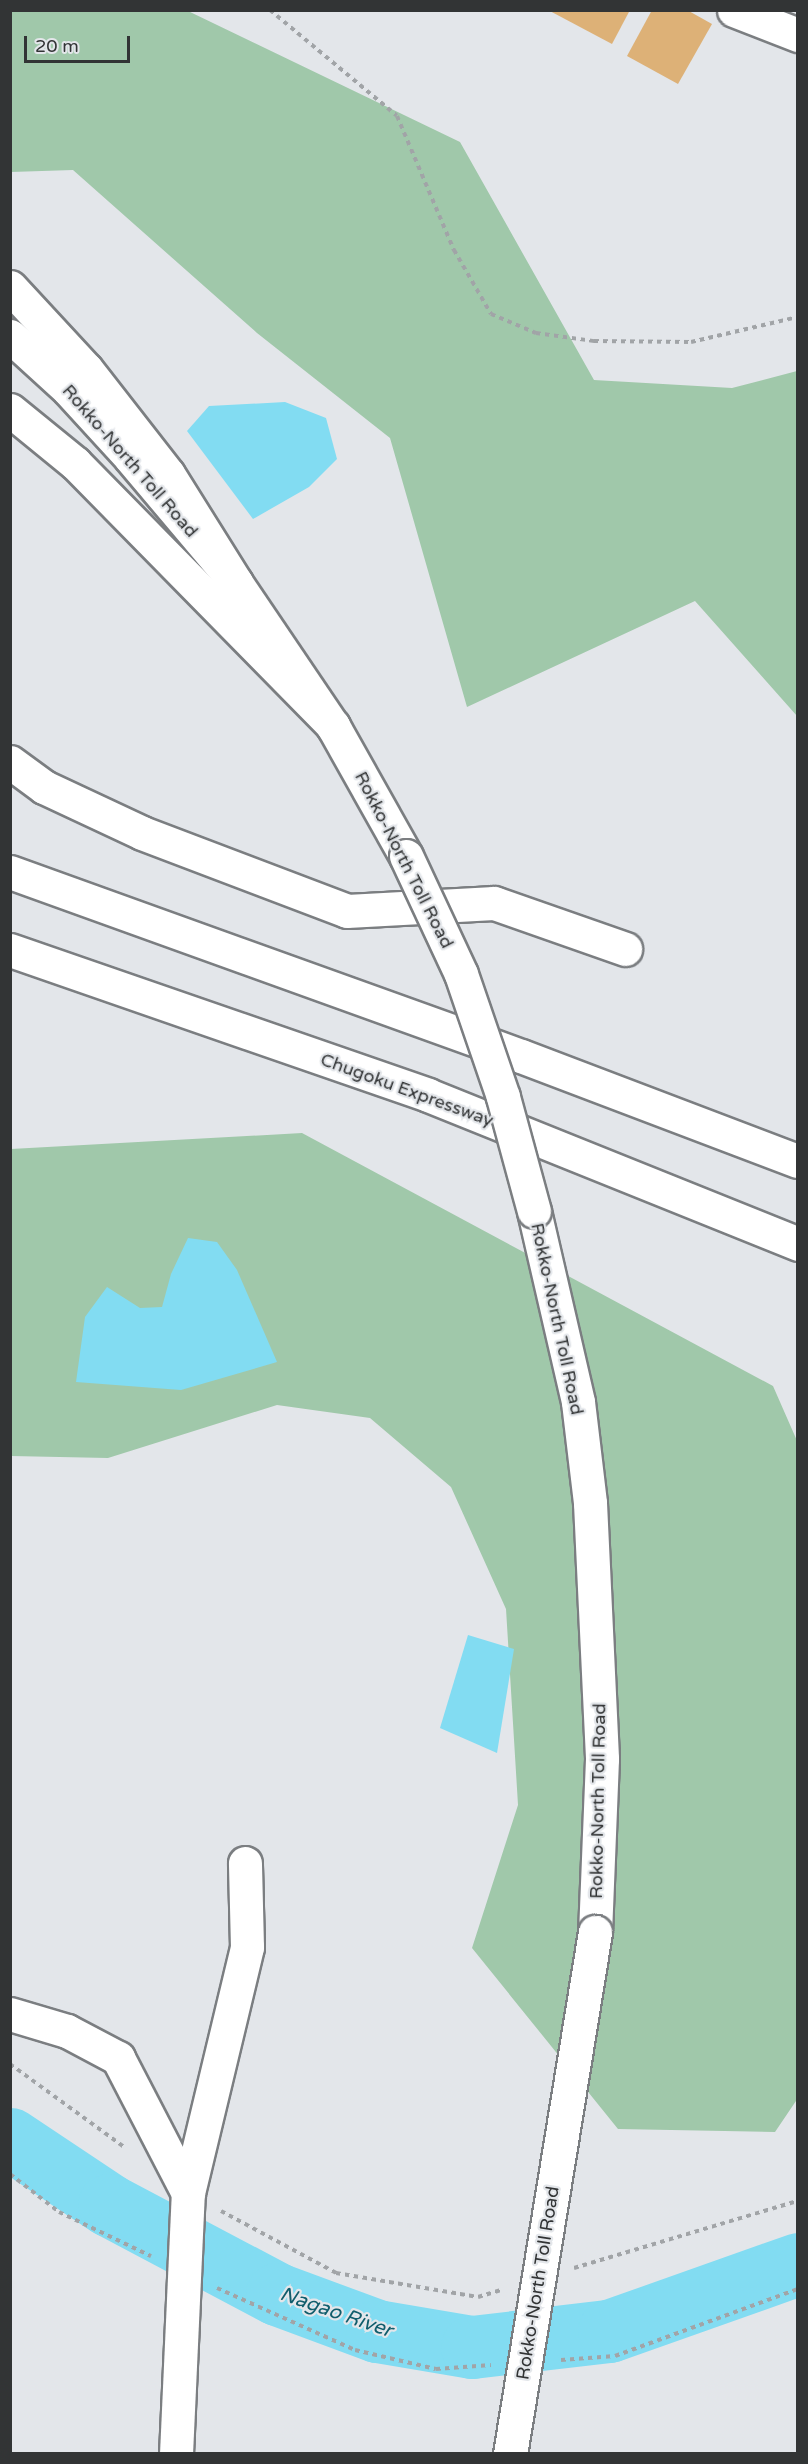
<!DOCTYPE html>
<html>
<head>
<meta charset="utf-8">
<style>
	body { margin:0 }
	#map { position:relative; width:808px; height:2464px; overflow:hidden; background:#e3e6ea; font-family:"Varela Round",sans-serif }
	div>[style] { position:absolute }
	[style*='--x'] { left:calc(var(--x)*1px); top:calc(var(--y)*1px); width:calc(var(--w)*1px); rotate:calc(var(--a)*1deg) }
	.green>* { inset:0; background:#a0c8aa }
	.water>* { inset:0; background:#82dcf2 }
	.river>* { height:63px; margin:-31.5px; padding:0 31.5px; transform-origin:31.5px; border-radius:31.5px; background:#82dcf2 }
	.building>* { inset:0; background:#ddb177 }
	.path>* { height:4px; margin-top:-2px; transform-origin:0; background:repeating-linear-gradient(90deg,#a1a4a7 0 4.5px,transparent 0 9px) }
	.roads { filter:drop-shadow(2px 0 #7b7e81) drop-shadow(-2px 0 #7b7e81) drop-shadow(0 2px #7b7e81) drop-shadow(0 -2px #7b7e81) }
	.minor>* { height:33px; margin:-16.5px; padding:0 16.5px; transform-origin:16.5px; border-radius:16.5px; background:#fff }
	.major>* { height:33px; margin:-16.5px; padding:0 16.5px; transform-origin:16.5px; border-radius:16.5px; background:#fff }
	.highway>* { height:33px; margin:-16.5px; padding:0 16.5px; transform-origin:16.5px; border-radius:16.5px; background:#fff }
	.bridges { filter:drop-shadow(2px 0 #7b7e81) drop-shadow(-2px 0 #7b7e81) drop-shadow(0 2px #7b7e81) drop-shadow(0 -2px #7b7e81) }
	.major-bridge>* { height:33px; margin:-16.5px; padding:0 16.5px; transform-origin:16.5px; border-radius:16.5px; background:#fff }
	span { translate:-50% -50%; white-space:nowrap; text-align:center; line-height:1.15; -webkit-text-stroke:4.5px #e3e6ea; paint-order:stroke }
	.street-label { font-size:18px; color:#323435 }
	.water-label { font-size:20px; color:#105d6c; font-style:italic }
	.frame { position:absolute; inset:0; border:12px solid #323435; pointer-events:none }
	.scale { position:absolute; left:24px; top:36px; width:106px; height:27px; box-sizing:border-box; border:3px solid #323435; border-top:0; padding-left:8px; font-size:18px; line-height:21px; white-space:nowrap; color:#323435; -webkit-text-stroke:4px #e3e6ea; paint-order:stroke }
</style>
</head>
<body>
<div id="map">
	<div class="green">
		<div style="clip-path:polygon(10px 11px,188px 11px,460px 142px,594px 380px,732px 388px,797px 371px,797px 716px,695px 601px,467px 707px,390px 438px,257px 333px,73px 170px,11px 172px)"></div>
		<div style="clip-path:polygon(302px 1133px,773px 1386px,798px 1443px,798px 2098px,775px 2132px,618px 2129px,472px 1948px,518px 1805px,506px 1609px,451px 1487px,370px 1418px,277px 1405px,108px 1458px,11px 1456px,11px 1149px)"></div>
	</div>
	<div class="water">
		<div style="clip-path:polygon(285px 402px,326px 418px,337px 459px,309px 487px,253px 519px,187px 431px,209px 406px)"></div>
		<div style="clip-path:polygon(188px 1238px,217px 1242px,237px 1270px,277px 1362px,181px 1390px,76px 1382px,85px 1317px,107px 1287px,140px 1308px,162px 1307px,171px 1274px)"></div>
		<div style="clip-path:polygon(468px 1635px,514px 1649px,497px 1753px,440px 1728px)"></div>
	</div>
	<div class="river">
		<div style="--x:10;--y:2139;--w:119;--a:33.7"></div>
		<div style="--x:109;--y:2205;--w:190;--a:27.9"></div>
		<div style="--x:277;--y:2294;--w:107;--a:20.3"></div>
		<div style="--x:377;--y:2331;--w:96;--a:9.6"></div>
		<div style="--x:472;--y:2347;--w:138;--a:-6.7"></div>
		<div style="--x:609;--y:2331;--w:201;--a:-19.5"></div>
	</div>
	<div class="building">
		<div style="clip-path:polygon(548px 10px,630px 10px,612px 44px)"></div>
		<div style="clip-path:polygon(652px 10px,687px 10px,712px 24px,678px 84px,627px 56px)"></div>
	</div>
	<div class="path">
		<div style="--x:270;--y:10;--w:165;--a:39.8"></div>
		<div style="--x:397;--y:116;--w:146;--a:67"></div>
		<div style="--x:454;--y:250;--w:74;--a:60"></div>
		<div style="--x:491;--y:314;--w:49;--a:22.9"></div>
		<div style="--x:536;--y:333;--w:59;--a:7.9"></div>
		<div style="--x:594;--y:341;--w:97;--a:0.6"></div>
		<div style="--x:691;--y:342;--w:110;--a:-13.2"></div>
		<div style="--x:10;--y:2064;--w:140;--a:36"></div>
		<div style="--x:10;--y:2174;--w:62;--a:37.8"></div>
		<div style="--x:59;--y:2212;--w:102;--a:25.6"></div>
		<div style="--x:221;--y:2211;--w:131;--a:28.3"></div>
		<div style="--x:336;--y:2273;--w:144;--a:9.6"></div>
		<div style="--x:478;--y:2297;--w:24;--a:-17"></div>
		<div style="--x:574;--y:2268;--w:234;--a:-16.7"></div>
		<div style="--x:217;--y:2288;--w:151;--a:24.2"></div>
		<div style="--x:355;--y:2350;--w:83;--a:13.2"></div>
		<div style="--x:436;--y:2369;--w:55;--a:-4.2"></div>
		<div style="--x:561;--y:2360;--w:54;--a:-4.2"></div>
		<div style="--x:615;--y:2356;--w:195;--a:-20.1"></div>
	</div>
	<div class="roads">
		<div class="minor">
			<div style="--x:734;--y:10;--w:69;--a:21.3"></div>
			<div style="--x:10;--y:762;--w:42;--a:36.3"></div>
			<div style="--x:44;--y:787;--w:108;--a:25.1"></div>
			<div style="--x:142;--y:833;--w:219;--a:20.8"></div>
			<div style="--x:347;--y:911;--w:147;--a:-3.1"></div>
			<div style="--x:494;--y:903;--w:139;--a:19.3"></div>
			<div style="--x:10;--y:2014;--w:59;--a:16.6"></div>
			<div style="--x:67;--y:2031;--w:58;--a:27.9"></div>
			<div style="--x:118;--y:2058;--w:152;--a:62.6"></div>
			<div style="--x:176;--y:2454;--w:261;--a:-87.4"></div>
			<div style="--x:188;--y:2193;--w:253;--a:-76.5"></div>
			<div style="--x:247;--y:1947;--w:84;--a:-91.4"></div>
		</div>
		<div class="major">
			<div style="--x:10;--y:336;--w:79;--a:42.4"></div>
			<div style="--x:68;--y:389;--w:92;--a:47.6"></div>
			<div style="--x:130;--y:457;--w:165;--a:49.9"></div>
			<div style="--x:236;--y:583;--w:173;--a:55.9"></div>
			<div style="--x:333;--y:726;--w:149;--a:60.7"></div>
			<div style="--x:534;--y:1211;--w:196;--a:77"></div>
			<div style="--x:578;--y:1402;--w:102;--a:83.2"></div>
			<div style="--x:590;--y:1503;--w:256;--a:87.3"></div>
			<div style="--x:602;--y:1759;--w:173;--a:92.3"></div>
		</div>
		<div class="highway">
			<div style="--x:10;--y:287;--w:112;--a:47.2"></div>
			<div style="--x:86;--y:369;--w:133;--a:52"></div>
			<div style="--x:168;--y:474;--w:128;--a:58"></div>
			<div style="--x:10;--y:410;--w:84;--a:39.2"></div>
			<div style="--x:75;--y:463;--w:368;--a:45.5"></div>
			<div style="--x:10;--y:872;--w:543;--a:19.8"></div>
			<div style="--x:521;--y:1056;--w:296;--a:20.8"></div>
			<div style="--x:10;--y:950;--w:442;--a:19.1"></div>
			<div style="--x:428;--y:1095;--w:399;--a:21.9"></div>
		</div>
	</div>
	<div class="bridges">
		<div class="major-bridge">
			<div style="--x:406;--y:856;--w:130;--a:65"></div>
			<div style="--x:461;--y:974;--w:130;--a:71.1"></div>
			<div style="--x:503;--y:1097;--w:118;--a:74.8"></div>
			<div style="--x:510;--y:2454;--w:529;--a:-80.75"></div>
		</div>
	</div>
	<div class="street-label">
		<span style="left:130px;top:461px;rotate:49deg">Rokko-North Toll Road</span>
		<span style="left:404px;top:860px;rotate:63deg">Rokko-North Toll Road</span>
		<span style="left:407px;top:1090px;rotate:20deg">Chugoku Expressway</span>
		<span style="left:557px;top:1319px;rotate:78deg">Rokko-North Toll Road</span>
		<span style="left:598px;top:1801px;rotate:-89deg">Rokko-North Toll Road</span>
		<span style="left:538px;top:2283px;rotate:-81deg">Rokko-North Toll Road</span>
	</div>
	<div class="water-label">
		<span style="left:336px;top:2313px;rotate:19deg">Nagao River</span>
	</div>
	<div class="frame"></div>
	<div class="scale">20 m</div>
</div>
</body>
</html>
